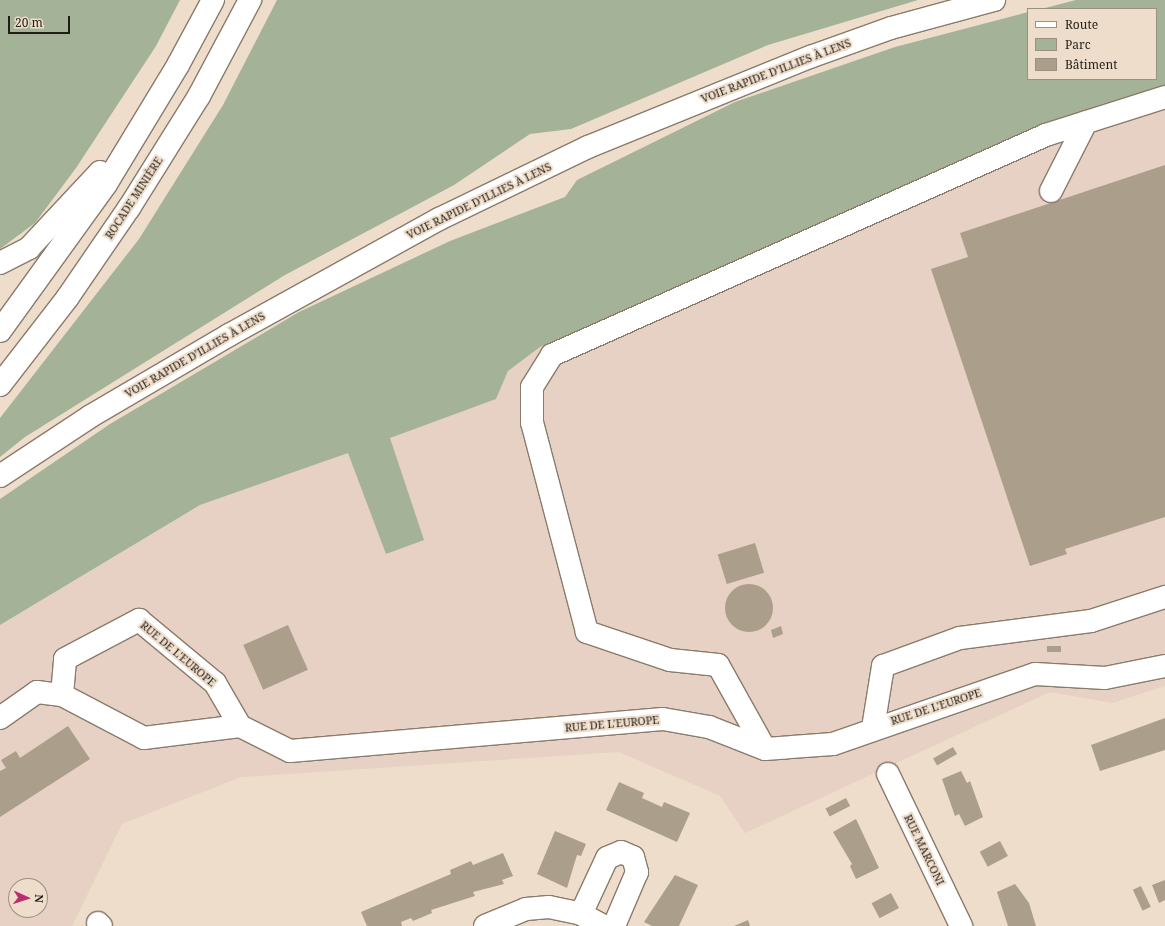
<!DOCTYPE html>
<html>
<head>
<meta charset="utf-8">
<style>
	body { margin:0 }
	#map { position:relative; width:1165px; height:926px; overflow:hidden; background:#eeddca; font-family:"Noto Serif",serif }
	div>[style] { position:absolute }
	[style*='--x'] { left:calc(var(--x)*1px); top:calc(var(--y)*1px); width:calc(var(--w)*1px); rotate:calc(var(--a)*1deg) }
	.industrial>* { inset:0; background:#e6d1c4 }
	.green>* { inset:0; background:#a4b298 }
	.building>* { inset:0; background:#ab9e8b; transform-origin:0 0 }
	.round { border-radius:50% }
	.roads { filter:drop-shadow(1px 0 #8a7b6a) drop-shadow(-1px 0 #8a7b6a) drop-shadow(0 1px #8a7b6a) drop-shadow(0 -1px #8a7b6a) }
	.minor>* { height:22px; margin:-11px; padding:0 11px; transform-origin:11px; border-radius:11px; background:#fff }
	.highway>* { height:22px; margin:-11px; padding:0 11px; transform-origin:11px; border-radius:11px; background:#fff }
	span { translate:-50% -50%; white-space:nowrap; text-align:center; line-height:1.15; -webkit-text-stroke:4px #eeddca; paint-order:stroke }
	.street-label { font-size:11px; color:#221c16 }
	.legend { position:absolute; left:1027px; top:8px; width:130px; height:72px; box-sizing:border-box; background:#eeddca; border:1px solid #9c9082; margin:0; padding:5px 7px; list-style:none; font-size:12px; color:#221c16 }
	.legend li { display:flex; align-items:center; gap:8px; height:20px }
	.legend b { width:20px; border:1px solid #9c9082 }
	.north { position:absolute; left:8px; top:878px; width:40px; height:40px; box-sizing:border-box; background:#eeddca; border:1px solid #9c9082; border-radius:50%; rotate:93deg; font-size:11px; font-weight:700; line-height:16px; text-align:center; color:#221c16 }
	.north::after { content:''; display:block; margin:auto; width:14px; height:18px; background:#b83070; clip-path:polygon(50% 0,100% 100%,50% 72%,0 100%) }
	.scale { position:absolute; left:8px; top:16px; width:62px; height:18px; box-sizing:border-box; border:2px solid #221c16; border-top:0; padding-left:5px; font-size:12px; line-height:14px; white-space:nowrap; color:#221c16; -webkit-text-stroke:3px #eeddca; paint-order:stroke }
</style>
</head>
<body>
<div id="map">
	<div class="industrial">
		<div style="clip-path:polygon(evenodd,1165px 88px,1165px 686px,1112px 703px,1050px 692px,745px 833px,720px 796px,619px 752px,241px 777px,122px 824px,72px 926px,0 926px,0 625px,200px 505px,496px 399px,508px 371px,540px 347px,1044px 127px,1165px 88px,16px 886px,40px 886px,40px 910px,16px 910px,16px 886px)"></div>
	</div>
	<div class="green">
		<div style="clip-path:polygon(0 0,180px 0,156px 46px,76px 168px,35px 223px,0 249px)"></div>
		<div style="clip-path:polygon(277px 0,918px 0,768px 45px,571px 129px,530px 134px,454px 185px,285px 275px,25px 437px,0 457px,0 418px,139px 239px,223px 105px)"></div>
		<div style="clip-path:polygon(1076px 0,1165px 0,1165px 88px,1044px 127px,540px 347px,508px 371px,496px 399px,390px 438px,424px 540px,386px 554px,348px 453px,200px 505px,0 625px,0 499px,110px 424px,299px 312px,450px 241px,565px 197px,577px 180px,735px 102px,895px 47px,1028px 12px,1028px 79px,1156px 79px,1156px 9px,1041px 9px)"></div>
	</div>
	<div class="building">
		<div style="clip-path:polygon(1165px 165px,1165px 517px,1065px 549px,1067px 554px,1030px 566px,931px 269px,968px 257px,960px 233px)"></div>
		<div style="left:755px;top:543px;width:31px;height:39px;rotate:73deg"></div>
		<div class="round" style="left:725px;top:584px;width:48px;height:48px"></div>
		<div style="left:288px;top:625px;width:49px;height:49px;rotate:66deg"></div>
		<div style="clip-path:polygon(781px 626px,783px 634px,773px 638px,771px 630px)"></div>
		<div style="left:1047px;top:646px;width:14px;height:6px"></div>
		<div style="clip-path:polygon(1165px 718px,1165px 750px,1100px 771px,1091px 745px)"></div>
		<div style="clip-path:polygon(68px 726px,90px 759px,0 817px,0 771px,6px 768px,1px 760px,16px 751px,20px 758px)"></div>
		<div style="left:953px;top:747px;width:8px;height:23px;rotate:60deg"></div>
		<div style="clip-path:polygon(961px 771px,967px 783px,970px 781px,983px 817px,965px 826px,959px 814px,955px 816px,942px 779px)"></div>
		<div style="clip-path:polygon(619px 782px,644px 793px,642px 798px,662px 807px,664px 802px,690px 813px,677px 842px,606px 810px)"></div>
		<div style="left:846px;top:798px;width:9px;height:23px;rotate:63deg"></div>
		<div style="clip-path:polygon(856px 819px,879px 868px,856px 879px,850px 866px,852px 864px,833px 832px)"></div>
		<div style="clip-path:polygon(555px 831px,586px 844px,581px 856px,577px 855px,567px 888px,537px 874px)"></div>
		<div style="left:1000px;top:841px;width:17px;height:23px;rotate:62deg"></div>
		<div style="clip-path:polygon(503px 853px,513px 876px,502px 880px,504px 884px,473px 892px,475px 896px,431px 910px,432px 913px,413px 921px,411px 918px,401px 922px,402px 926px,367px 926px,361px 912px,451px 874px,450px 870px,471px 861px,473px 865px)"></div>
		<div style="clip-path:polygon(1165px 874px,1165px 900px,1159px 903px,1152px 885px,1165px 880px)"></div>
		<div style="clip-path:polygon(675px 875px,698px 885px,679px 926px,652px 926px,644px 922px)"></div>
		<div style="clip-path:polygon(1015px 884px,1029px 903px,1036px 926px,1008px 926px,997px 892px)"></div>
		<div style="left:1141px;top:886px;width:23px;height:9px;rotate:65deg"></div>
		<div style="left:891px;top:893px;width:17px;height:22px;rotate:62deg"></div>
		<div style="clip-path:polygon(748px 920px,750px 926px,734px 926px)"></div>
	</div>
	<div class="roads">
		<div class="minor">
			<div style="--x:1051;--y:191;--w:77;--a:-63.1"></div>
			<div style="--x:0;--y:718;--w:45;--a:-35.1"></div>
			<div style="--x:37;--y:692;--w:25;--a:7"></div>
			<div style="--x:240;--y:726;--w:97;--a:172.9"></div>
			<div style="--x:144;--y:738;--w:93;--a:-152.3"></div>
			<div style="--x:62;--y:695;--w:36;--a:-85"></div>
			<div style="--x:65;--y:659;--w:84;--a:-27.8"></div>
			<div style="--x:139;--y:620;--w:99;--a:39.7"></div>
			<div style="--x:215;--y:683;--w:50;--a:59.8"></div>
			<div style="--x:240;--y:726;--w:56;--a:26.6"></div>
			<div style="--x:290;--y:751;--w:374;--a:-4.9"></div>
			<div style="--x:663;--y:719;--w:47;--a:9.9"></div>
			<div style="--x:709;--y:727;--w:60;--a:21.4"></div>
			<div style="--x:765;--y:749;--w:68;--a:-4.2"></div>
			<div style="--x:833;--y:744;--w:214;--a:-19.1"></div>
			<div style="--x:1035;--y:674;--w:70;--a:3.3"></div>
			<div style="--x:1105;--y:678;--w:61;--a:-11.3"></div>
			<div style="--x:873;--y:728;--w:63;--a:-80.8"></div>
			<div style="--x:883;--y:666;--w:82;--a:-20"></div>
			<div style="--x:960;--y:638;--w:132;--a:-7.4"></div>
			<div style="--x:1091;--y:621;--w:78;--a:-18"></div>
			<div style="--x:765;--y:749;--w:96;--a:-119.2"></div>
			<div style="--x:718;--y:665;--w:48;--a:-174.1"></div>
			<div style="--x:670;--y:660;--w:88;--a:-161.4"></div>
			<div style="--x:587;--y:632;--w:216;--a:-104.7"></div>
			<div style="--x:532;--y:423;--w:36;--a:-90"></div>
			<div style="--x:532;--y:387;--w:38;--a:-58"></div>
			<div style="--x:552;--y:355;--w:541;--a:-24.01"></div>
			<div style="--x:1046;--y:135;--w:125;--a:-17.7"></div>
			<div style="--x:888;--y:774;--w:169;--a:64.3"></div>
			<div style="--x:581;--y:914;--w:62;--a:-65.1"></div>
			<div style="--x:607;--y:858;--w:15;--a:-23"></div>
			<div style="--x:621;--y:852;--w:13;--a:23"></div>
			<div style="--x:633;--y:857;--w:16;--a:75"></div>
			<div style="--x:637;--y:872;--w:59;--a:113.1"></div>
			<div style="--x:98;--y:923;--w:4;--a:45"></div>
			<div style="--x:485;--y:926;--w:44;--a:-22.5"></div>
			<div style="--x:526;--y:909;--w:23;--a:-5"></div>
			<div style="--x:549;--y:907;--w:33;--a:12"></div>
			<div style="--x:581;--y:914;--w:26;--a:28"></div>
		</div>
		<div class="highway">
			<div style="--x:0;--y:263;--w:33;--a:-27"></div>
			<div style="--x:29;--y:248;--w:104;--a:-46.9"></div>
			<div style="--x:0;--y:331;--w:181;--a:-54.2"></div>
			<div style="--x:106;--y:184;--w:139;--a:-58.8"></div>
			<div style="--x:178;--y:65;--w:74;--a:-61.7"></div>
			<div style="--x:0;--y:385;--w:111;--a:-52.3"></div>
			<div style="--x:68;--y:297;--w:108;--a:-55.6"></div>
			<div style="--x:129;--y:208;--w:132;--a:-58"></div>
			<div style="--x:199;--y:96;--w:109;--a:-62"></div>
			<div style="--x:0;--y:476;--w:109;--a:-33.4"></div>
			<div style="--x:91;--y:416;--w:160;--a:-30.4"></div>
			<div style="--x:229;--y:335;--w:240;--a:-28.9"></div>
			<div style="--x:439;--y:219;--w:165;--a:-25.8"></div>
			<div style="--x:588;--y:147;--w:240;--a:-22.1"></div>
			<div style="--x:810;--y:57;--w:86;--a:-19.7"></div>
			<div style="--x:891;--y:28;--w:107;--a:-15.2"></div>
		</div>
	</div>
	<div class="street-label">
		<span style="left:776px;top:71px;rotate:-21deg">VOIE RAPIDE D’ILLIES À LENS</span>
		<span style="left:134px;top:198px;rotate:-57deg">ROCADE MINIÈRE</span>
		<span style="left:479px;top:201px;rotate:-26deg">VOIE RAPIDE D’ILLIES À LENS</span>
		<span style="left:195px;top:355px;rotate:-30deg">VOIE RAPIDE D’ILLIES À LENS</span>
		<span style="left:178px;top:654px;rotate:40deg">RUE DE L'EUROPE</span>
		<span style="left:936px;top:707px;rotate:-18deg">RUE DE L'EUROPE</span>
		<span style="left:612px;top:724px;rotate:-5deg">RUE DE L'EUROPE</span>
		<span style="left:924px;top:850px;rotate:64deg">RUE MARCONI</span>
	</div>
	<ul class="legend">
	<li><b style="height:5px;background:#fff"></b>Route</li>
	<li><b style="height:11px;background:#a4b298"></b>Parc</li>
	<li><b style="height:11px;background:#ab9e8b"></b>Bâtiment</li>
	</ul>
	<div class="north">N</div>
	<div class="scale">20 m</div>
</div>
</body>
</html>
